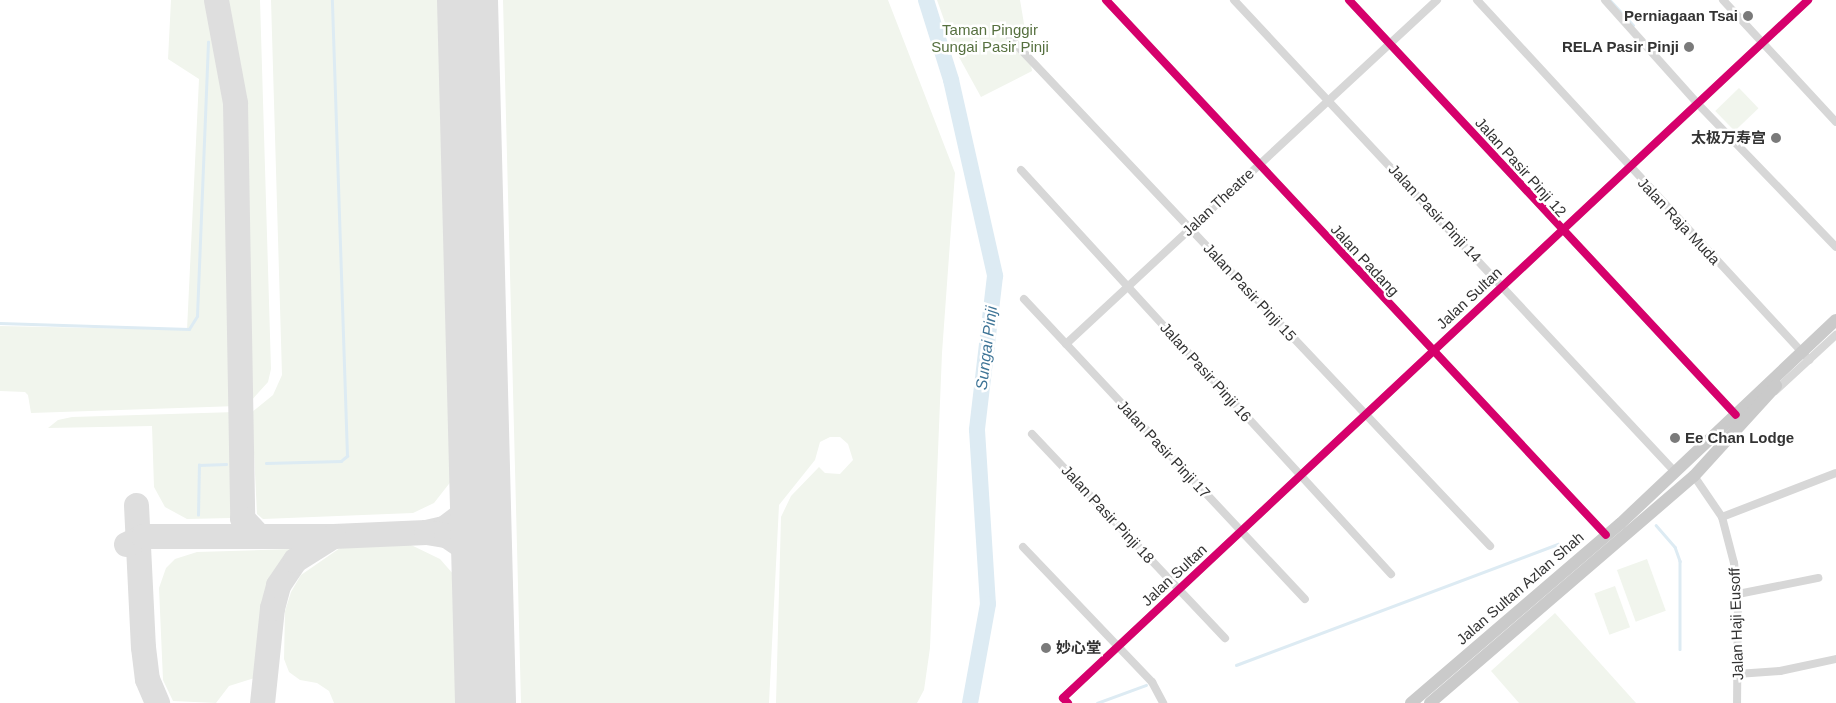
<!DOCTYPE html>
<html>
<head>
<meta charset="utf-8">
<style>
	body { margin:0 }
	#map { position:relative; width:1836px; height:703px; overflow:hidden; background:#fff; font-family:Helvetica,"Noto Sans SC",sans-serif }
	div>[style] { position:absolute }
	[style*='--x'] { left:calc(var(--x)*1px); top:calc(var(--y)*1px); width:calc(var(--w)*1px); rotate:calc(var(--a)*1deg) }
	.green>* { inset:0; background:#f1f5ed; transform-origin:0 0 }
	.stream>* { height:2.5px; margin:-1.25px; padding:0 1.25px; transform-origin:1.25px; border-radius:1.25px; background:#ddebf3 }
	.river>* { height:16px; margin:-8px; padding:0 8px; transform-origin:8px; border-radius:8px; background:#ddebf3 }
	.taxiway>* { height:25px; margin:-12.5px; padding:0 12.5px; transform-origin:12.5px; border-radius:12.5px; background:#dedede }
	.runway>* { height:61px; margin:-30.5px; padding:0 30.5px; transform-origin:30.5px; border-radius:30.5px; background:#dedede }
	.street>* { height:8px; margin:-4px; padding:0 4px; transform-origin:4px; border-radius:4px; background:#d7d7d7 }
	.primary>* { height:12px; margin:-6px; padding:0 6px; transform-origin:6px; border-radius:6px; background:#cacaca }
	.cycleway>* { height:8px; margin:-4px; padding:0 4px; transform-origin:4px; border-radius:4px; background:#d6006c }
	.dots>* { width:14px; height:14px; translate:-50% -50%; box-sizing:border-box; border:2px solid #fff; border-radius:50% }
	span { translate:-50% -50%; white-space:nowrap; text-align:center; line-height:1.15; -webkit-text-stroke:5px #fff; paint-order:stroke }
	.poi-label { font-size:15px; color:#333; font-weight:700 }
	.right { translate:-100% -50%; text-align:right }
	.left { translate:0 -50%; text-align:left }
	.park-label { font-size:15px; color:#56703f }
	.street-label { font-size:15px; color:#333 }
	.water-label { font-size:16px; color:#3f7597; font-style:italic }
</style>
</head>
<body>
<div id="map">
	<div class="green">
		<div style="clip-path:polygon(171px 0,212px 0,228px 82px,238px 406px,31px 413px,28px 395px,25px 392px,0 391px,0 326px,187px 330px,199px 79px,168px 59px)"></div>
		<div style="clip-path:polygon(224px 0,260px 0,271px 369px,268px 382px,250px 402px,243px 108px)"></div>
		<div style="clip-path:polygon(271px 0,439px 0,452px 480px,434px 503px,413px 513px,263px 519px,257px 514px,252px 412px,273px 395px,282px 375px)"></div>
		<div style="clip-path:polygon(503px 0,888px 0,955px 173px,942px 353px,930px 648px,924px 690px,917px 703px,776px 703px,781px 517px,791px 496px,819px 467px,825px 473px,840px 474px,853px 460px,848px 444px,840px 437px,830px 437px,820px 442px,815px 460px,779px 505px,769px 703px,521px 703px)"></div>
		<div style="clip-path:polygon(937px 0,1020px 0,1032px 71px,981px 97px,954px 48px)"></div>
		<div style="left:1739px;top:88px;width:28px;height:33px;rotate:46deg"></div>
		<div style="clip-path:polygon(236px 412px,238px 507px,231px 518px,187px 519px,165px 507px,154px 487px,152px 426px,48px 428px,58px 420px,72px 417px)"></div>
		<div style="clip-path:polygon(409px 544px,440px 559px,454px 575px,458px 703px,334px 703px,329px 691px,317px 683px,300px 680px,289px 672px,284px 659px,285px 611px,291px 592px,301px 575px,340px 548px)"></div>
		<div style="clip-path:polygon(292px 549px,283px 559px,264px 595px,263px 670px,258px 677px,229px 686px,216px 703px,173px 701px,163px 680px,159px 588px,166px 568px,175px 559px,197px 552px)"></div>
		<div style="left:1647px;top:559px;width:55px;height:32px;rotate:70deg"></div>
		<div style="left:1615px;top:586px;width:44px;height:22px;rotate:70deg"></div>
		<div style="clip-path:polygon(1555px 613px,1636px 703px,1519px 703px,1491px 671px)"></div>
	</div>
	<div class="stream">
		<div style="--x:1610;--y:0;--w:34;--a:47"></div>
		<div style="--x:0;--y:323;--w:189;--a:1.8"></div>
		<div style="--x:189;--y:329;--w:15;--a:-58"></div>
		<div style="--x:197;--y:316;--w:274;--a:-87.7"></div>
		<div style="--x:266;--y:463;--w:75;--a:-1.5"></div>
		<div style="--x:341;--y:461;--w:8;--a:-40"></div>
		<div style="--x:347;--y:456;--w:456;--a:-91.9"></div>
		<div style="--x:198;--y:515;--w:50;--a:-88.9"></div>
		<div style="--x:199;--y:465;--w:27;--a:-2"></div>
		<div style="--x:1656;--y:525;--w:29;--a:49"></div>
		<div style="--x:1675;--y:547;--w:15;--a:70"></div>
		<div style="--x:1680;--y:561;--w:88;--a:90"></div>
		<div style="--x:1236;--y:665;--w:344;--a:-20.6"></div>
		<div style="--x:1097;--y:703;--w:52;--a:-20.2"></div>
	</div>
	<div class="river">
		<div style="--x:926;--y:0;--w:84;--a:72.6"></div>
		<div style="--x:951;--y:80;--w:201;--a:77.3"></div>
		<div style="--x:995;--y:276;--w:155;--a:96.7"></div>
		<div style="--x:977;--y:430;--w:174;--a:86.4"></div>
		<div style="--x:988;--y:604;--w:101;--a:100.3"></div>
	</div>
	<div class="taxiway">
		<div style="--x:216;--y:0;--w:105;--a:79.5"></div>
		<div style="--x:235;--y:103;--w:415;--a:89"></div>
		<div style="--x:242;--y:518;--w:23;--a:47"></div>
		<div style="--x:136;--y:505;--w:142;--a:87.2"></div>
		<div style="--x:143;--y:647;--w:32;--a:83"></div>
		<div style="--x:147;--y:679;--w:26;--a:67"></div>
		<div style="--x:426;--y:532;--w:18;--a:-13"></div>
		<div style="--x:444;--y:528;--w:25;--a:-37"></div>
		<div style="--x:464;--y:513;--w:13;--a:-63"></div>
		<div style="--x:470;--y:501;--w:40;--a:-77"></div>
		<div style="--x:126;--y:544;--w:19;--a:-25"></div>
		<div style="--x:143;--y:536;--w:190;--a:0"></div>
		<div style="--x:333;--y:536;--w:93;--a:-2.5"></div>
		<div style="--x:426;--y:532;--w:20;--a:9"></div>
		<div style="--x:446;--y:535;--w:22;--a:34"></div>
		<div style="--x:464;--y:547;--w:36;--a:62"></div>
		<div style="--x:262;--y:703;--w:96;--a:-84"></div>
		<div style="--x:272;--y:608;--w:24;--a:-75"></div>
		<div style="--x:278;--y:585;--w:30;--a:-56"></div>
		<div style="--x:295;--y:560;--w:45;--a:-32.3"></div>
		<div style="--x:479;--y:703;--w:28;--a:-80"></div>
	</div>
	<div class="runway">
		<div style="--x:467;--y:0;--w:703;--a:88.53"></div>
	</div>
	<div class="street">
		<div style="--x:1106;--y:0;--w:732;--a:46.94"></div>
		<div style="--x:1234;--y:0;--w:646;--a:46.94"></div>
		<div style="--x:1349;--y:0;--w:567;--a:47"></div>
		<div style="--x:1477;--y:0;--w:490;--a:47.3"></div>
		<div style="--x:1605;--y:0;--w:138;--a:48.2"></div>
		<div style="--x:1697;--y:103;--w:200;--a:46"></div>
		<div style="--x:1723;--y:0;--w:166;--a:47.2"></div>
		<div style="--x:1010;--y:38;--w:699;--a:46.62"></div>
		<div style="--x:1021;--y:170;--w:548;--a:47.52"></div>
		<div style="--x:1024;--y:299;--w:411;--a:46.9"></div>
		<div style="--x:1066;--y:344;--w:506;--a:-42.84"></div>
		<div style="--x:1775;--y:391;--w:83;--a:-42.6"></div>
		<div style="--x:1032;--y:434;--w:281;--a:46.6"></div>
		<div style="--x:1694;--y:476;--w:50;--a:55.7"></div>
		<div style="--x:1722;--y:517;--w:48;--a:75.4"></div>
		<div style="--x:1734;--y:563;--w:31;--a:83"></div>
		<div style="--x:1738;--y:594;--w:109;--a:90.5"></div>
		<div style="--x:1722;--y:517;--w:122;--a:-21.1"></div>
		<div style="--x:1023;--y:547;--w:187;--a:46.3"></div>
		<div style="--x:1152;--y:682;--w:24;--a:62"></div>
		<div style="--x:1738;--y:594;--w:82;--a:-11.3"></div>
		<div style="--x:1737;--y:674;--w:43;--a:-4"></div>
		<div style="--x:1780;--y:671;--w:57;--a:-12.1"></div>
		<div style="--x:1068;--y:703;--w:7;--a:-135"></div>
		<div style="--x:1063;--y:698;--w:1021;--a:-43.13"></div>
	</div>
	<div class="primary">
		<div style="--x:1411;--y:703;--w:275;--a:-40.6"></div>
		<div style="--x:1620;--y:524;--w:297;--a:-43.4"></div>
		<div style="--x:1430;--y:703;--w:348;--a:-40.7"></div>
		<div style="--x:1694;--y:476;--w:122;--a:-47.7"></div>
	</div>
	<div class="cycleway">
		<div style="--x:1106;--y:0;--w:732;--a:46.94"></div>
		<div style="--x:1349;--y:0;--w:567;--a:47"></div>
		<div style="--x:1068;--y:703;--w:7;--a:-135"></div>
		<div style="--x:1063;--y:698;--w:1021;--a:-43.13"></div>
	</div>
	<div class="dots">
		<div style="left:1748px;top:16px;background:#7a7a7a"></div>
		<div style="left:1689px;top:47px;background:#7a7a7a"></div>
		<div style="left:1776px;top:138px;background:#7a7a7a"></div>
		<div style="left:1675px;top:438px;background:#7a7a7a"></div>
		<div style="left:1046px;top:648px;background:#7a7a7a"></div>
	</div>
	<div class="poi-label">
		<span class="right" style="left:1738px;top:16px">Perniagaan Tsai</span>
		<span class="right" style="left:1679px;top:47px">RELA Pasir Pinji</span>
		<span class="right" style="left:1766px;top:138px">太极万寿宫</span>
		<span class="left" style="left:1685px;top:438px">Ee Chan Lodge</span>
		<span class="left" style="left:1056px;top:648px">妙心堂</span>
	</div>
	<div class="park-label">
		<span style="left:990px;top:38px">Taman Pinggir<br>Sungai Pasir Pinji</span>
	</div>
	<div class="street-label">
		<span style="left:1521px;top:167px;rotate:48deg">Jalan Pasir Pinji 12</span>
		<span style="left:1218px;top:202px;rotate:-43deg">Jalan Theatre</span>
		<span style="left:1435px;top:213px;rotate:47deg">Jalan Pasir Pinji 14</span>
		<span style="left:1679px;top:221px;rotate:47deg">Jalan Raja Muda</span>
		<span style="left:1365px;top:260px;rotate:47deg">Jalan Padang</span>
		<span style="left:1250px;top:292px;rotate:47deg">Jalan Pasir Pinji 15</span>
		<span style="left:1469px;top:298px;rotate:-43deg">Jalan Sultan</span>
		<span style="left:1206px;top:372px;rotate:48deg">Jalan Pasir Pinji 16</span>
		<span style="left:1164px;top:449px;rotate:47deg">Jalan Pasir Pinji 17</span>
		<span style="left:1108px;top:514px;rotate:47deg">Jalan Pasir Pinji 18</span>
		<span style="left:1174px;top:575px;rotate:-43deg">Jalan Sultan</span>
		<span style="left:1520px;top:588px;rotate:-41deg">Jalan Sultan Azlan Shah</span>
		<span style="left:1736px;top:624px;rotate:-92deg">Jalan Haji Eusoff</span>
	</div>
	<div class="water-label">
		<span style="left:987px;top:348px;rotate:-83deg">Sungai Pinji</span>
	</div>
</div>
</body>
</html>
